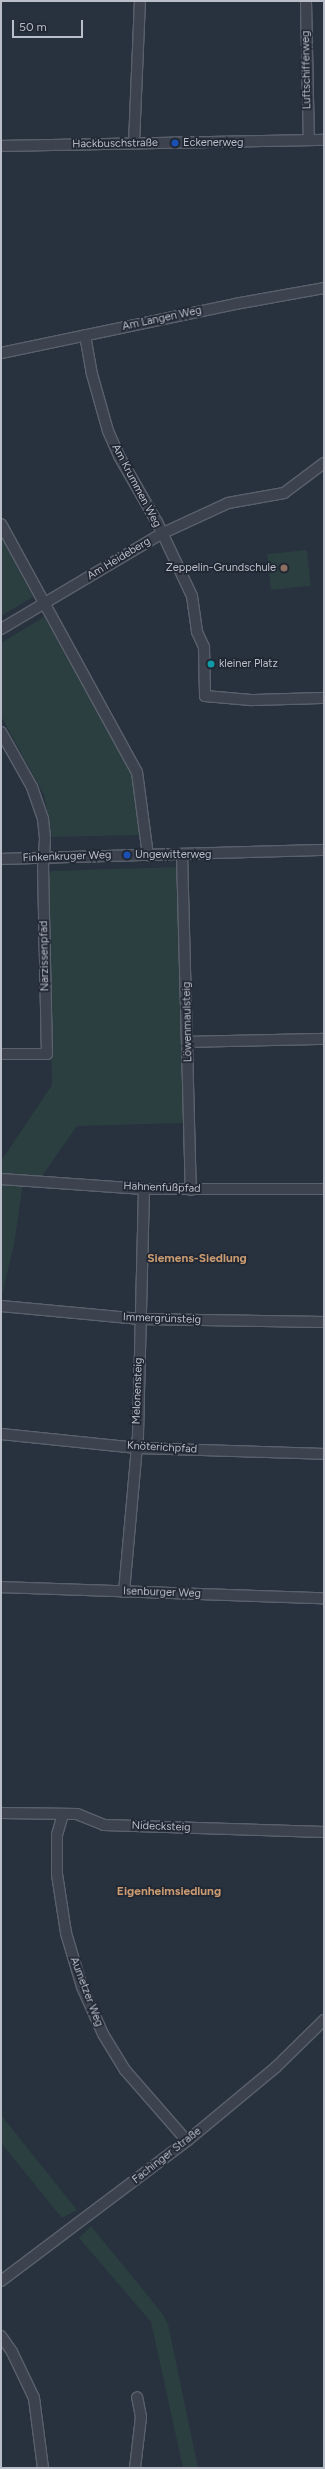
<!DOCTYPE html>
<html>
<head>
<meta charset="utf-8">
<style>
	body { margin:0 }
	#map { position:relative; width:325px; height:2469px; overflow:hidden; background:#28313e; font-family:Figtree,sans-serif }
	div>[style] { position:absolute }
	[style*='--x'] { left:calc(var(--x)*1px); top:calc(var(--y)*1px); width:calc(var(--w)*1px); rotate:calc(var(--a)*1deg) }
	.green>* { inset:0; background:#2b3e40; transform-origin:0 0 }
	.roads { filter:drop-shadow(1px 0 #5a616c) drop-shadow(-1px 0 #5a616c) drop-shadow(0 1px #5a616c) drop-shadow(0 -1px #5a616c) }
	.minor>* { height:10px; margin:-5px; padding:0 5px; transform-origin:5px; border-radius:5px; background:#3c434f }
	.dots>* { width:11px; height:11px; translate:-50% -50%; box-sizing:border-box; border:2px solid #212834; border-radius:50% }
	span { translate:-50% -50%; white-space:nowrap; text-align:center; line-height:1.15; -webkit-text-stroke:3.5px #212834; paint-order:stroke }
	.street-label { font-size:11px; color:#b9bec9 }
	.poi-label { font-size:11px; color:#b9bec9 }
	.left { translate:0 -50%; text-align:left }
	.right { translate:-100% -50%; text-align:right }
	.neighbourhood-label { font-size:12px; color:#cb9b71; font-weight:700 }
	.frame { position:absolute; inset:0; border:2px solid #b9bec9; pointer-events:none }
	.scale { position:absolute; left:12px; top:20px; width:71px; height:18px; box-sizing:border-box; border:2px solid #b9bec9; border-top:0; padding-left:5px; font-size:12px; line-height:14px; white-space:nowrap; color:#b9bec9; -webkit-text-stroke:3px #212834; paint-order:stroke }
</style>
</head>
<body>
<div id="map">
	<div class="green">
		<div style="clip-path:polygon(1px 537px,33px 597px,1px 616px)"></div>
		<div style="left:307px;top:550px;width:36px;height:40px;rotate:84deg"></div>
		<div style="clip-path:polygon(44px 617px,132px 775px,140px 835px,52px 837px,44px 795px,1px 716px,1px 643px)"></div>
		<div style="clip-path:polygon(175px 867px,180px 871px,185px 1123px,77px 1126px,40px 1179px,1px 1176px,1px 1161px,52px 1085px,47px 875px,52px 871px)"></div>
		<div style="clip-path:polygon(1px 1182px,23px 1183px,14px 1245px,1px 1299px)"></div>
		<div style="clip-path:polygon(1px 2115px,77px 2210px,62px 2218px,1px 2143px)"></div>
		<div style="clip-path:polygon(91px 2226px,162px 2313px,168px 2324px,198px 2468px,183px 2468px,151px 2322px,79px 2238px)"></div>
	</div>
	<div class="roads">
		<div class="minor">
			<div style="--x:306;--y:1;--w:139;--a:88.8"></div>
			<div style="--x:134;--y:143;--w:142;--a:-87.6"></div>
			<div style="--x:1;--y:146;--w:323;--a:-1.1"></div>
			<div style="--x:85;--y:335;--w:40;--a:80"></div>
			<div style="--x:92;--y:374;--w:59;--a:74.3"></div>
			<div style="--x:108;--y:431;--w:27;--a:66"></div>
			<div style="--x:119;--y:456;--w:76;--a:60.1"></div>
			<div style="--x:157;--y:522;--w:82;--a:64.7"></div>
			<div style="--x:192;--y:596;--w:36;--a:82"></div>
			<div style="--x:197;--y:632;--w:17;--a:65"></div>
			<div style="--x:204;--y:647;--w:49;--a:88.8"></div>
			<div style="--x:205;--y:696;--w:46;--a:5"></div>
			<div style="--x:251;--y:700;--w:73;--a:-1.6"></div>
			<div style="--x:1;--y:353;--w:239;--a:-11.8"></div>
			<div style="--x:235;--y:304;--w:90;--a:-10.2"></div>
			<div style="--x:1;--y:524;--w:283;--a:61.3"></div>
			<div style="--x:137;--y:772;--w:84;--a:82.5"></div>
			<div style="--x:1;--y:629;--w:186;--a:-30.7"></div>
			<div style="--x:161;--y:534;--w:74;--a:-24.8"></div>
			<div style="--x:228;--y:503;--w:57;--a:-10.1"></div>
			<div style="--x:284;--y:493;--w:50;--a:-36.9"></div>
			<div style="--x:1;--y:732;--w:63;--a:60.6"></div>
			<div style="--x:32;--y:787;--w:34;--a:71"></div>
			<div style="--x:43;--y:819;--w:20;--a:84"></div>
			<div style="--x:45;--y:839;--w:27;--a:94"></div>
			<div style="--x:43;--y:866;--w:188;--a:88.8"></div>
			<div style="--x:47;--y:1054;--w:46;--a:180"></div>
			<div style="--x:182;--y:854;--w:336;--a:88.5"></div>
			<div style="--x:1;--y:859;--w:323;--a:-1.6"></div>
			<div style="--x:188;--y:1042;--w:136;--a:-1.3"></div>
			<div style="--x:1;--y:1179;--w:143;--a:4"></div>
			<div style="--x:144;--y:1189;--w:180;--a:0"></div>
			<div style="--x:1;--y:1306;--w:140;--a:5.3"></div>
			<div style="--x:140;--y:1319;--w:184;--a:0.9"></div>
			<div style="--x:1;--y:1434;--w:137;--a:5.9"></div>
			<div style="--x:137;--y:1448;--w:187;--a:1.8"></div>
			<div style="--x:1;--y:1587;--w:323;--a:2"></div>
			<div style="--x:124;--y:1592;--w:159;--a:-84.9"></div>
			<div style="--x:138;--y:1434;--w:245;--a:-88.6"></div>
			<div style="--x:1;--y:1813;--w:76;--a:0.8"></div>
			<div style="--x:77;--y:1814;--w:29;--a:22"></div>
			<div style="--x:104;--y:1825;--w:220;--a:1.8"></div>
			<div style="--x:63;--y:1814;--w:22;--a:106"></div>
			<div style="--x:57;--y:1835;--w:39;--a:90"></div>
			<div style="--x:57;--y:1874;--w:60;--a:81.3"></div>
			<div style="--x:66;--y:1933;--w:56;--a:73.5"></div>
			<div style="--x:82;--y:1987;--w:51;--a:65.9"></div>
			<div style="--x:103;--y:2034;--w:42;--a:58.6"></div>
			<div style="--x:125;--y:2070;--w:94;--a:48.9"></div>
			<div style="--x:1;--y:2281;--w:233;--a:-37"></div>
			<div style="--x:187;--y:2141;--w:116;--a:-39.7"></div>
			<div style="--x:276;--y:2067;--w:67;--a:-44.4"></div>
			<div style="--x:1;--y:2336;--w:19;--a:55"></div>
			<div style="--x:12;--y:2352;--w:51;--a:64.4"></div>
			<div style="--x:34;--y:2398;--w:71;--a:82.7"></div>
			<div style="--x:135;--y:2468;--w:51;--a:-83.3"></div>
			<div style="--x:141;--y:2417;--w:20;--a:-101"></div>
		</div>
	</div>
	<div class="dots">
		<div style="left:175px;top:143px;background:#1a4fb4"></div>
		<div style="left:284px;top:568px;background:#8d6e63"></div>
		<div style="left:211px;top:664px;background:#0f9aa8"></div>
		<div style="left:127px;top:855px;background:#1a4fb4"></div>
	</div>
	<div class="street-label">
		<span style="left:307px;top:70px;rotate:-91deg">Luftschifferweg</span>
		<span style="left:115px;top:144px;rotate:-1deg">Hackbuschstraße</span>
		<span style="left:162px;top:319px;rotate:-12deg">Am Langen Weg</span>
		<span style="left:136px;top:486px;rotate:62deg">Am Krummen Weg</span>
		<span style="left:119px;top:559px;rotate:-31deg">Am Heideberg</span>
		<span style="left:67px;top:857px;rotate:-2deg">Finkenkruger Weg</span>
		<span style="left:45px;top:956px;rotate:-91deg">Narzissenpfad</span>
		<span style="left:188px;top:1022px;rotate:-91deg">Löwenmaulsteig</span>
		<span style="left:162px;top:1188px;rotate:2deg">Hahnenfußpfad</span>
		<span style="left:162px;top:1319px;rotate:2deg">Immergrünsteig</span>
		<span style="left:138px;top:1391px;rotate:-88deg">Melonensteig</span>
		<span style="left:162px;top:1448px;rotate:3deg">Knöterichpfad</span>
		<span style="left:162px;top:1593px;rotate:2deg">Isenburger Weg</span>
		<span style="left:161px;top:1827px;rotate:2deg">Nidecksteig</span>
		<span style="left:86px;top:1992px;rotate:69deg">Aumetzer Weg</span>
		<span style="left:167px;top:2156px;rotate:-38deg">Fachinger Straße</span>
	</div>
	<div class="poi-label">
		<span class="left" style="left:183px;top:143px">Eckenerweg</span>
		<span class="right" style="left:276px;top:568px">Zeppelin-Grundschule</span>
		<span class="left" style="left:219px;top:664px">kleiner Platz</span>
		<span class="left" style="left:135px;top:855px">Ungewitterweg</span>
	</div>
	<div class="neighbourhood-label">
		<span style="left:197px;top:1259px">Siemens-Siedlung</span>
		<span style="left:169px;top:1892px">Eigenheimsiedlung</span>
	</div>
	<div class="frame"></div>
	<div class="scale">50 m</div>
</div>
</body>
</html>
